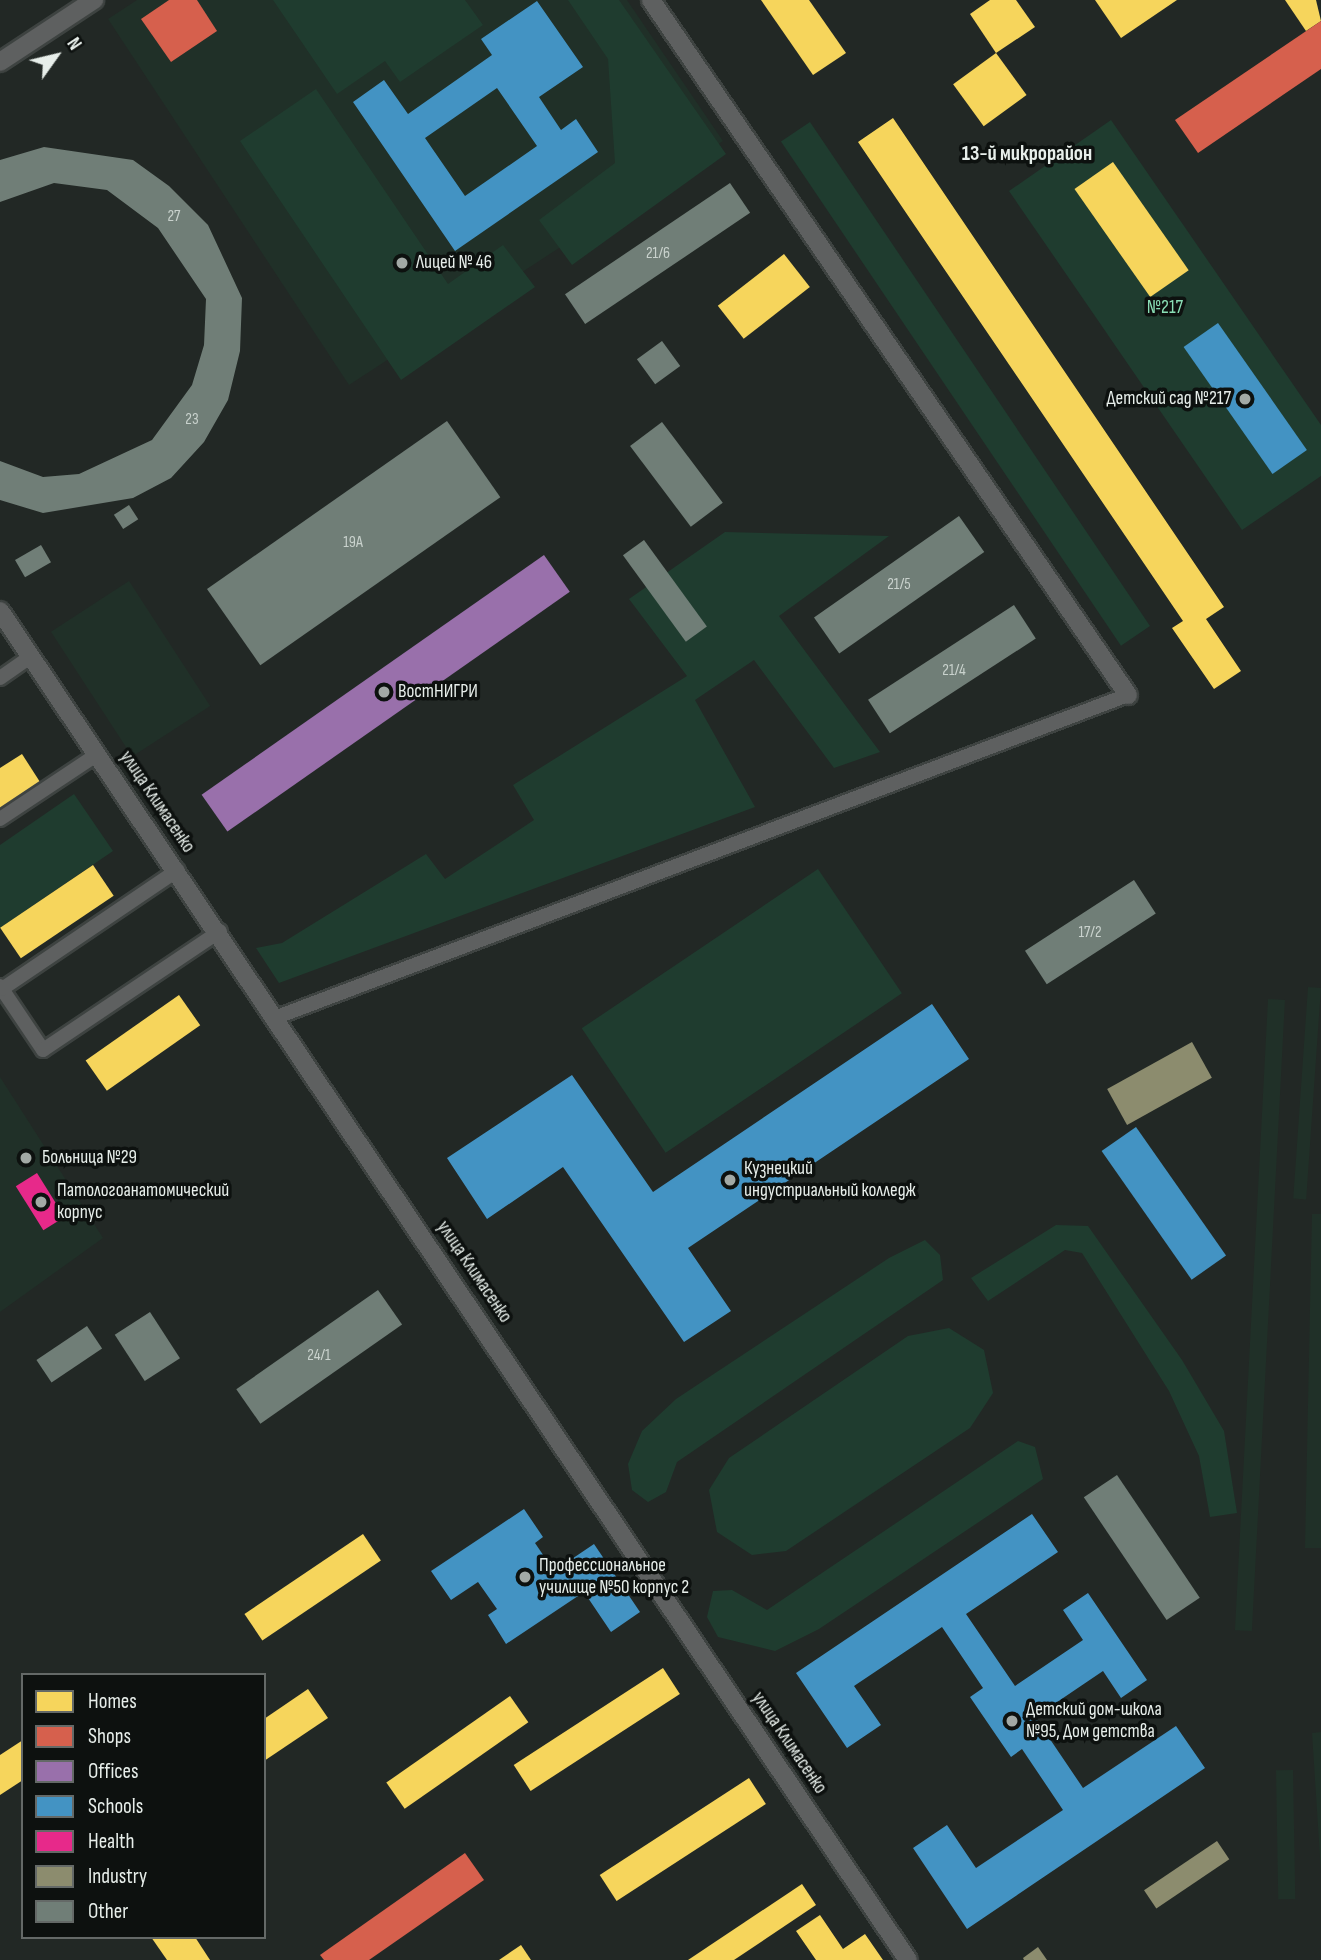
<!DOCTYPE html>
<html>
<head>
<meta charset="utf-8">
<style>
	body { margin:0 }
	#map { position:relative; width:1321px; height:1960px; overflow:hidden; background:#222825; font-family:"Sofia Sans Condensed",sans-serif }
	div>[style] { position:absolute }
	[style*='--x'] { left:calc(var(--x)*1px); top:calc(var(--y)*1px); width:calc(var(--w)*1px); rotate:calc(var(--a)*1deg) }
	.built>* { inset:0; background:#203028; transform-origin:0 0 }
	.green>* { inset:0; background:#1f3c2f; transform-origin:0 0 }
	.homes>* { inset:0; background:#f6d55c; transform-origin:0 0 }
	.shops>* { inset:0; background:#d6604d }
	.offices>* { inset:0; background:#9970ab; transform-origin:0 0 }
	.schools>* { inset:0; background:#4393c3; transform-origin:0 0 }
	.health>* { inset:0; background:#e7298a; transform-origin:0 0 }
	.industry>* { inset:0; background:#8c8c6e; transform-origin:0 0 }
	.building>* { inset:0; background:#707e77; transform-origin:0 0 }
	.roads { filter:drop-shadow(2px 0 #3e4341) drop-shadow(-2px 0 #3e4341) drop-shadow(0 2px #3e4341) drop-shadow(0 -2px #3e4341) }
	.minor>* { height:14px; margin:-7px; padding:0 7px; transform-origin:7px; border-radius:7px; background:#5e6060 }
	.tertiary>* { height:18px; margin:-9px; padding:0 9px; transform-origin:9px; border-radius:9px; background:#5e6060 }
	.dots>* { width:19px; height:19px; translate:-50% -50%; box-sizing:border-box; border:4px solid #0d110f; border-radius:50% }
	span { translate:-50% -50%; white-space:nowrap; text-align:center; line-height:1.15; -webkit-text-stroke:7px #0d110f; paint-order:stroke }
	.number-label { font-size:16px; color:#c9d2cd }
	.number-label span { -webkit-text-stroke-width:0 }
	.poi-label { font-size:19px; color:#e7eeea }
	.left { translate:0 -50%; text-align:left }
	.right { translate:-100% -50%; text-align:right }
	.park-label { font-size:19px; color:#8adfb6 }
	.street-label { font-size:19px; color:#e7eeea }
	.neighbourhood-label { font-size:21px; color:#e7eeea; font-weight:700 }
	.legend { position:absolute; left:21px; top:1673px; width:245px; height:266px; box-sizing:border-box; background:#0d110f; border:2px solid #646967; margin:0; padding:9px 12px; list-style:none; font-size:21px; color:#e7eeea }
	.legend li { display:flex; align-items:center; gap:14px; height:35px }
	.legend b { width:35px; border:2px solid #646967 }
	.north { position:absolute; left:21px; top:21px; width:70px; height:70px; -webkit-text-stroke:5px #0d110f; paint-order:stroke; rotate:56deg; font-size:19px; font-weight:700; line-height:28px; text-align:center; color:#e7eeea }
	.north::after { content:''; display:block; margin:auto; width:24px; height:32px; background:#e7eeea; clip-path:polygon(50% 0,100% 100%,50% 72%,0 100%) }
</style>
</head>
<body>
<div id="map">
	<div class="built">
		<div style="clip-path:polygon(137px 0,627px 0,723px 141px,349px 385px,108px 19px)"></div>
		<div style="left:129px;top:581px;width:149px;height:93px;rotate:57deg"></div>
		<div style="left:1308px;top:987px;width:13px;height:212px;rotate:4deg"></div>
		<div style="left:1268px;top:999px;width:17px;height:632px;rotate:3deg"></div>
		<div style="clip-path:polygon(0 1077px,103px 1238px,0 1312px)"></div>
		<div style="clip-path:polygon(1312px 1214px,1321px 1214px,1321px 1548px,1305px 1548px)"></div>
		<div style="clip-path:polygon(1321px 1732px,1321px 1873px,1312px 1733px)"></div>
		<div style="left:1293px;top:1770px;width:129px;height:17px;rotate:89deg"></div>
	</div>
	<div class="green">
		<div style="clip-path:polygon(273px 0,465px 0,483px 25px,400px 82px,385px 61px,337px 94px)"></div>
		<div style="clip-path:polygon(568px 0,619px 0,726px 154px,572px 265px,539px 220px,615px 163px,608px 59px)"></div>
		<div style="clip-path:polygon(316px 89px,448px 284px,503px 245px,535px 287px,401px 380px,240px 141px)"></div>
		<div style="clip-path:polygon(1111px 120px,1321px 425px,1321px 476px,1242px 530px,1009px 191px)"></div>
		<div style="left:810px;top:122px;width:608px;height:35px;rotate:56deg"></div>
		<div style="clip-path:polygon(725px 532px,889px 536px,779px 616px,880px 752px,834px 768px,754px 660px,695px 700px,755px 807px,279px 983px,256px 948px,282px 943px,426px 854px,445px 879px,534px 820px,513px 785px,687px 676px,629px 599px)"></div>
		<div style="clip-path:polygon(74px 794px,113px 851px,0 928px,0 845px)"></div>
		<div style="left:818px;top:869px;width:150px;height:285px;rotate:56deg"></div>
		<div style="clip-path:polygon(1056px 1225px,1088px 1226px,1182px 1360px,1224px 1431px,1237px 1513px,1210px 1517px,1199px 1456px,1169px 1391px,1082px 1253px,1065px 1250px,988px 1301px,971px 1278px)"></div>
		<div style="clip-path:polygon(925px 1240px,940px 1255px,943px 1280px,677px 1462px,666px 1492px,648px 1502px,632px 1490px,628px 1464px,642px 1431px,676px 1399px,889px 1258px)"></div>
		<div style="clip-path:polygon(949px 1328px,984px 1350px,993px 1393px,970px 1428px,786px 1551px,752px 1555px,717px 1532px,709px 1490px,729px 1458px,908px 1336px)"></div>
		<div style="clip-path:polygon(1018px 1441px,1035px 1447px,1043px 1479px,819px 1629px,775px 1651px,718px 1637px,707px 1617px,713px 1591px,732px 1590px,767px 1610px)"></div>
	</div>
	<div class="homes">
		<div style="clip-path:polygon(761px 0,809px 0,846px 53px,813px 75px)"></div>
		<div style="clip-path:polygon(990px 0,1016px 0,1035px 27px,996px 53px,970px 14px)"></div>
		<div style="clip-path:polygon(1095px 0,1177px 0,1121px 38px)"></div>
		<div style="clip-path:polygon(1285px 0,1316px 0,1321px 21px,1306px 31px)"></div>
		<div style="left:996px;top:53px;width:52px;height:53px;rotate:54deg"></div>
		<div style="clip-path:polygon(893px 118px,1224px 607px,1206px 619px,1241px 671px,1214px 689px,1172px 628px,1183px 621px,858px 142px)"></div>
		<div style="left:1113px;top:162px;width:132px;height:47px;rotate:55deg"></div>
		<div style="left:784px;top:254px;width:42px;height:84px;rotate:52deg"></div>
		<div style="clip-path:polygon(22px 754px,40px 782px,0 809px,0 768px)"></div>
		<div style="left:93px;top:865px;width:37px;height:112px;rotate:56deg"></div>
		<div style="left:179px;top:995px;width:37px;height:114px;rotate:55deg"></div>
		<div style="left:363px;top:1534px;width:32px;height:143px;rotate:56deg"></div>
		<div style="left:663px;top:1668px;width:31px;height:178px;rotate:57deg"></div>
		<div style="clip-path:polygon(308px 1689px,328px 1718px,264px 1761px,264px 1719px)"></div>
		<div style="left:510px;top:1696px;width:32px;height:151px;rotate:55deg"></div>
		<div style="clip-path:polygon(23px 1740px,23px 1780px,0 1795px,0 1755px)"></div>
		<div style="left:749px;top:1778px;width:31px;height:178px;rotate:57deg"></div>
		<div style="clip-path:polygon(802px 1884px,816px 1905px,734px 1960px,688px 1960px)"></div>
		<div style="clip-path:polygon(820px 1915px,843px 1949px,865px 1934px,883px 1960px,816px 1960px,796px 1931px)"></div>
		<div style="clip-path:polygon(151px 1937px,195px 1937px,210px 1960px,167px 1960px)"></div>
		<div style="clip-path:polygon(521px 1945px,531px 1960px,499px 1960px)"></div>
	</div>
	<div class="shops">
		<div style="clip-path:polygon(169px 0,197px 0,217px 31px,171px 62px,141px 19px)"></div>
		<div style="clip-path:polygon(1321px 21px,1321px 69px,1198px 153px,1175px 120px)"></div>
		<div style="clip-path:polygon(465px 1853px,484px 1880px,369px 1960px,324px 1960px,320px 1955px)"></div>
	</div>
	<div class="offices">
		<div style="left:544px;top:555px;width:45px;height:418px;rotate:55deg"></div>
	</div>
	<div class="schools">
		<div style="clip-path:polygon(evenodd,537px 1px,583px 67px,539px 97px,561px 130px,576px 119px,598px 152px,455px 251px,353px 102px,384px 80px,408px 114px,492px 55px,481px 39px,537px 1px,497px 88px,537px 146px,465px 196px,425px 138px,497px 88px)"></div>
		<div style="left:1218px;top:323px;width:155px;height:42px;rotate:55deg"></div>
		<div style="clip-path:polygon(932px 1004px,969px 1059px,688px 1248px,731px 1311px,684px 1342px,563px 1167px,487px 1219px,447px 1158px,572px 1075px,653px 1192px)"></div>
		<div style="left:1136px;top:1127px;width:157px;height:42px;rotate:55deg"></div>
		<div style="clip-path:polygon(524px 1509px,543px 1537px,535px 1543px,554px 1571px,594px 1544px,640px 1612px,611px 1632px,584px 1592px,506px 1644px,488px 1615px,497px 1609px,478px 1582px,451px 1600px,431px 1571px)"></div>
		<div style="clip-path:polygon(1032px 1514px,1058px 1552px,966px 1614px,1015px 1686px,1083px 1640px,1063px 1610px,1088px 1593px,1147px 1680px,1121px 1698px,1103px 1671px,1035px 1717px,1083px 1788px,1176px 1726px,1205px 1768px,967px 1929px,913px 1848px,947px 1825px,976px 1868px,1063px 1810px,1022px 1749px,1011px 1757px,970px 1697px,983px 1688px,942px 1627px,854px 1686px,881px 1725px,847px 1748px,796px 1673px)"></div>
	</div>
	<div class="health">
		<div style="left:37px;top:1173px;width:52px;height:25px;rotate:58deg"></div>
	</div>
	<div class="industry">
		<div style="left:1192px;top:1042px;width:41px;height:97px;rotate:61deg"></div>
		<div style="left:1217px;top:1841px;width:22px;height:88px;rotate:56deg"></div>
		<div style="clip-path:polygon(1038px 1947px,1047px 1960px,1024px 1960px,1023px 1958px)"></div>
	</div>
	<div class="building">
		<div style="clip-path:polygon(44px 147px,133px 160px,169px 186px,208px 225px,242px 298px,240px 351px,228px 400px,204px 442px,171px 478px,133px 498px,43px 513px,0 500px,0 461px,43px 477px,79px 474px,152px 440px,192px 385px,204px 345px,206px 299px,158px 228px,107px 190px,54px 183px,0 202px,0 160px)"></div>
		<div style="left:730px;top:183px;width:36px;height:199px;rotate:56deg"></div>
		<div style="left:662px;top:341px;width:31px;height:31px;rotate:54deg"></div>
		<div style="left:447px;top:421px;width:93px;height:293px;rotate:55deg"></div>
		<div style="left:662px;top:422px;width:101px;height:40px;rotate:53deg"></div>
		<div style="left:129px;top:505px;width:17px;height:18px;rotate:57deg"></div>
		<div style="left:959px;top:516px;width:44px;height:177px;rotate:55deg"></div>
		<div style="left:644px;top:540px;width:107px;height:26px;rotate:54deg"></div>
		<div style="left:41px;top:545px;width:20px;height:30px;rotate:60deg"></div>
		<div style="left:1014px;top:605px;width:40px;height:174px;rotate:57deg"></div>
		<div style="left:1134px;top:880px;width:40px;height:130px;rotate:57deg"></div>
		<div style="left:378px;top:1290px;width:42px;height:173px;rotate:55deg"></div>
		<div style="left:150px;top:1312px;width:55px;height:42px;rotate:57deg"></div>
		<div style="left:87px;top:1326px;width:27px;height:61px;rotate:56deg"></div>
		<div style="left:1117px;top:1475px;width:148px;height:40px;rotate:56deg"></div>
	</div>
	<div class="roads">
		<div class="minor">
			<div style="--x:0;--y:678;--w:38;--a:-35"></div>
			<div style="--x:0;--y:819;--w:118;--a:-33.6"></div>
			<div style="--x:0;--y:986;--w:77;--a:56.1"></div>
			<div style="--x:43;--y:1050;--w:213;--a:-33.9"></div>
			<div style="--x:2;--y:989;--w:212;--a:-34.1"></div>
			<div style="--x:277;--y:1017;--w:910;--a:-20.73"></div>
		</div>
		<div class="tertiary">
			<div style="--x:651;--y:0;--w:843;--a:55.54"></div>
			<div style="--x:0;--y:62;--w:113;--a:-33.4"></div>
			<div style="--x:0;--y:611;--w:1626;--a:56.06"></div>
		</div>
	</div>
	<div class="dots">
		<div style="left:402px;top:263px;background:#a2a9a5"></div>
		<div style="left:1245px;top:399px;background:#a2a9a5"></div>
		<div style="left:384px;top:692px;background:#a2a9a5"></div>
		<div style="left:26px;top:1158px;background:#a2a9a5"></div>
		<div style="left:730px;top:1180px;background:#a2a9a5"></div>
		<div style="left:41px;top:1202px;background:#a2a9a5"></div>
		<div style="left:525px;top:1577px;background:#a2a9a5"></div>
		<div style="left:1012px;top:1721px;background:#a2a9a5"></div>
	</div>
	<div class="number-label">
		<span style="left:174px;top:217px">27</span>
		<span style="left:658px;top:254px">21/6</span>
		<span style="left:192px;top:420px">23</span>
		<span style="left:353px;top:543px">19А</span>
		<span style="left:899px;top:585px">21/5</span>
		<span style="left:954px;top:671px">21/4</span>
		<span style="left:1090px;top:933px">17/2</span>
		<span style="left:319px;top:1356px">24/1</span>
	</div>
	<div class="poi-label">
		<span class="left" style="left:416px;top:263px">Лицей № 46</span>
		<span class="right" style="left:1231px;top:399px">Детский сад №217</span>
		<span class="left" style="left:398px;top:692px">ВостНИГРИ</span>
		<span class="left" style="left:42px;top:1158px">Больница №29</span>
		<span class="left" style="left:744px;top:1180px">Кузнецкий<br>индустриальный колледж</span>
		<span class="left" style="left:57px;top:1202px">Патологоанатомический<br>корпус</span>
		<span class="left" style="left:539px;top:1577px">Профессиональное<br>училище №50 корпус 2</span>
		<span class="left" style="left:1026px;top:1721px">Детский дом-школа<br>№95, Дом детства</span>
	</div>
	<div class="park-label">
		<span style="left:1165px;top:308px">№217</span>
	</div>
	<div class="street-label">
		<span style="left:157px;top:802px;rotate:56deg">улица Климасенко</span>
		<span style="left:474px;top:1272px;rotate:56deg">улица Климасенко</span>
		<span style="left:789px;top:1743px;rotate:56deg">улица Климасенко</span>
	</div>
	<div class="neighbourhood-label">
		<span style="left:1027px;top:154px">13-й микрорайон</span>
	</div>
	<ul class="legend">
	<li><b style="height:19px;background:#f6d55c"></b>Homes</li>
	<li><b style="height:19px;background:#d6604d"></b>Shops</li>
	<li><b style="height:19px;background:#9970ab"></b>Offices</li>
	<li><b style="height:19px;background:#4393c3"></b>Schools</li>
	<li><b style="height:19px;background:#e7298a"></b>Health</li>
	<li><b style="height:19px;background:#8c8c6e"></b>Industry</li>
	<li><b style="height:19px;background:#707e77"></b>Other</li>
	</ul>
	<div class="north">N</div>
</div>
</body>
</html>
